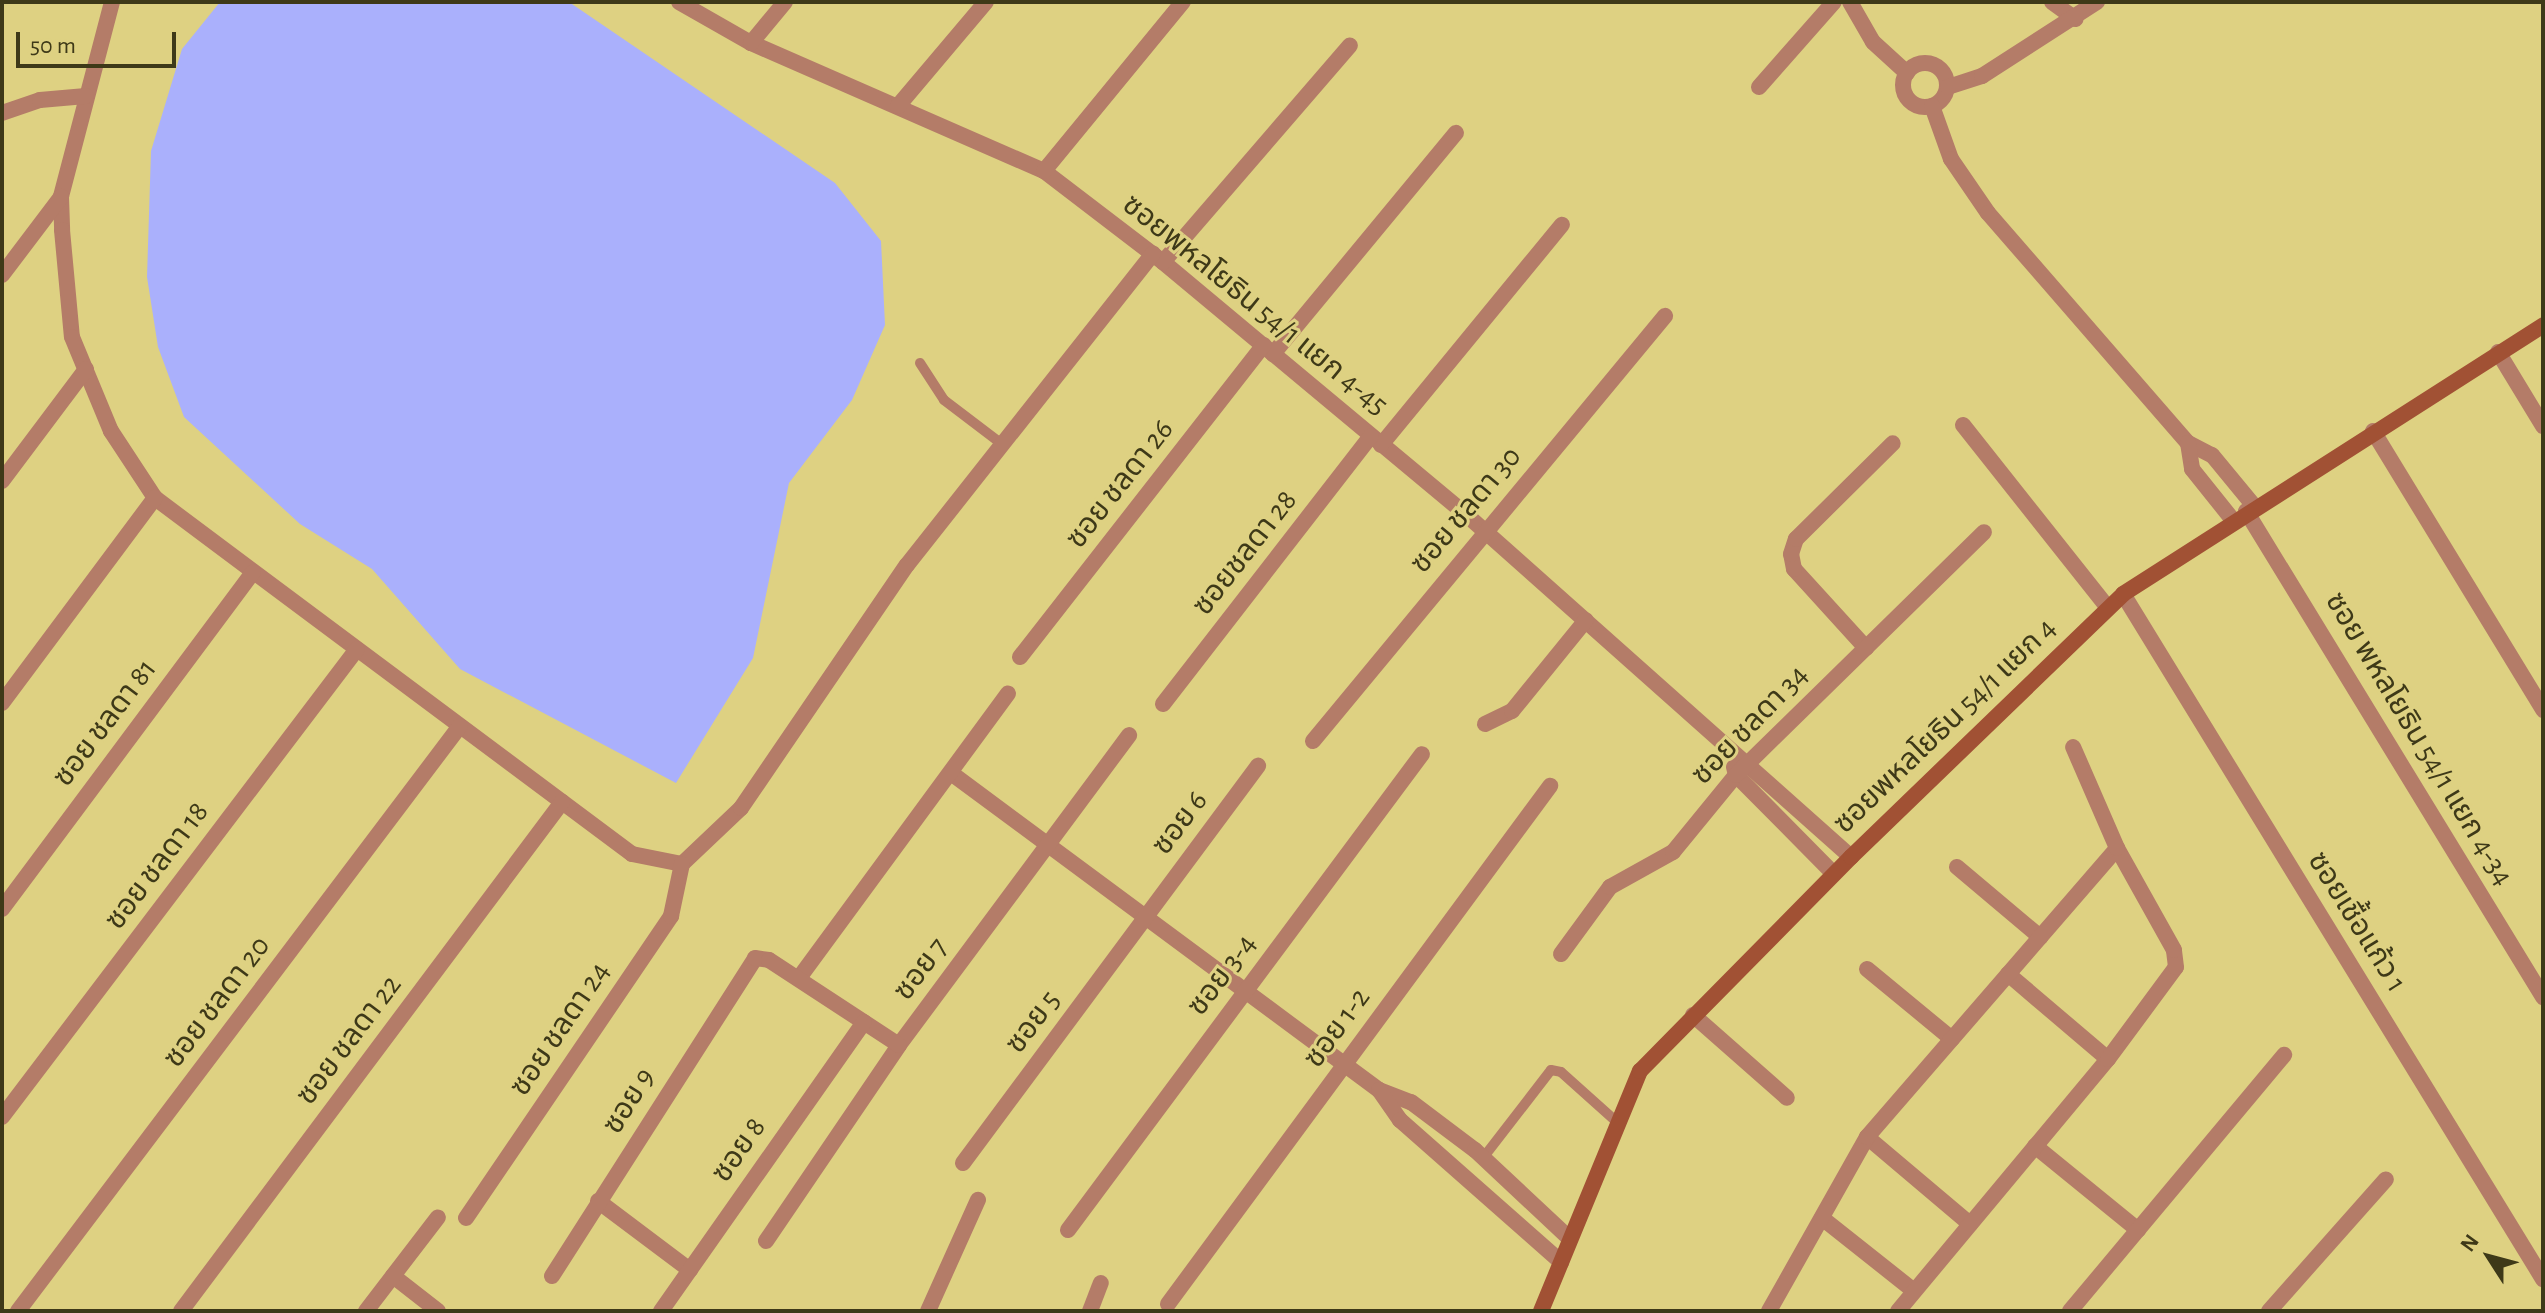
<!DOCTYPE html>
<html>
<head>
<meta charset="utf-8">
<style>
	body { margin:0 }
	#map { position:relative; width:2545px; height:1313px; overflow:hidden; background:#ded182; font-family:"Alegreya Sans","Noto Sans Thai",sans-serif }
	div>[style] { position:absolute }
	[style*='--x'] { left:calc(var(--x)*1px); top:calc(var(--y)*1px); width:calc(var(--w)*1px); rotate:calc(var(--a)*1deg) }
	.water>* { inset:0; background:#aab0fc }
	.lane>* { height:10px; margin:-5px; padding:0 5px; transform-origin:5px; border-radius:5px; background:#b47c68 }
	.street>* { height:16px; margin:-8px; padding:0 8px; transform-origin:8px; border-radius:8px; background:#b47c68 }
	.street>.ring { margin:-8px; padding:0; box-sizing:content-box; background:none; border:16px solid #b47c68; border-radius:50% }
	.secondary>* { height:16px; margin:-8px; padding:0 8px; transform-origin:8px; border-radius:8px; background:#a15134 }
	span { translate:-50% -50%; white-space:nowrap; text-align:center; line-height:1.15; -webkit-text-stroke:6px #ded182; paint-order:stroke }
	.street-label { font-size:30px; color:#3e3918 }
	.frame { position:absolute; inset:0; border:4px solid #3e3918; pointer-events:none }
	.north { position:absolute; left:2449px; top:1217px; width:80px; height:80px; -webkit-text-stroke:6px #ded182; paint-order:stroke; rotate:306deg; font-size:22px; font-weight:700; line-height:32px; text-align:center; color:#3e3918 }
	.north::after { content:''; display:block; margin:auto; width:28px; height:36px; background:#3e3918; clip-path:polygon(50% 0,100% 100%,50% 72%,0 100%) }
	.scale { position:absolute; left:16px; top:32px; width:160px; height:36px; box-sizing:border-box; border:4px solid #3e3918; border-top:0; padding-left:10px; font-size:24px; line-height:28px; white-space:nowrap; color:#3e3918; -webkit-text-stroke:6px #ded182; paint-order:stroke }
</style>
</head>
<body>
<div id="map">
	<div class="water">
		<div style="clip-path:polygon(220px 2px,569px 2px,835px 183px,881px 241px,885px 325px,852px 400px,789px 483px,753px 658px,676px 783px,460px 669px,372px 569px,300px 524px,184px 417px,158px 347px,147px 277px,151px 151px,182px 49px)"></div>
	</div>
	<div class="lane">
		<div style="--x:920;--y:363;--w:44;--a:57"></div>
		<div style="--x:944;--y:400;--w:74;--a:37.3"></div>
		<div style="--x:1483;--y:1158;--w:111;--a:-52.3"></div>
		<div style="--x:1551;--y:1070;--w:10;--a:11"></div>
		<div style="--x:1561;--y:1072;--w:76;--a:41.8"></div>
	</div>
	<div class="street">
		<div style="--x:112;--y:2;--w:202;--a:104.7"></div>
		<div style="--x:61;--y:197;--w:33;--a:88"></div>
		<div style="--x:62;--y:230;--w:107;--a:84.7"></div>
		<div style="--x:72;--y:337;--w:102;--a:67.5"></div>
		<div style="--x:111;--y:431;--w:80;--a:56.7"></div>
		<div style="--x:155;--y:498;--w:595;--a:36.74"></div>
		<div style="--x:632;--y:854;--w:51;--a:11.3"></div>
		<div style="--x:679;--y:2;--w:83;--a:29.7"></div>
		<div style="--x:751;--y:43;--w:320;--a:23.6"></div>
		<div style="--x:1044;--y:171;--w:150;--a:37.4"></div>
		<div style="--x:1163;--y:262;--w:400;--a:39.8"></div>
		<div style="--x:1470;--y:518;--w:510;--a:41.66"></div>
		<div style="--x:1850;--y:2;--w:46;--a:60.1"></div>
		<div style="--x:1873;--y:42;--w:46;--a:42.4"></div>
		<div style="--x:2052;--y:2;--w:29;--a:36"></div>
		<div style="--x:751;--y:43;--w:53;--a:-50.3"></div>
		<div class="ring" style="left:1903px;top:63px;width:28px;height:28px"></div>
		<div style="--x:1759;--y:87;--w:113;--a:-48.6"></div>
		<div style="--x:1948;--y:87;--w:36;--a:-18"></div>
		<div style="--x:1982;--y:76;--w:137;--a:-32.8"></div>
		<div style="--x:898;--y:106;--w:136;--a:-49.8"></div>
		<div style="--x:1932;--y:106;--w:56;--a:70.3"></div>
		<div style="--x:1951;--y:159;--w:65;--a:55.6"></div>
		<div style="--x:1988;--y:213;--w:305;--a:49"></div>
		<div style="--x:2188;--y:443;--w:27;--a:27"></div>
		<div style="--x:2212;--y:455;--w:66;--a:50.5"></div>
		<div style="--x:2;--y:113;--w:40;--a:-18.9"></div>
		<div style="--x:40;--y:100;--w:46;--a:-5"></div>
		<div style="--x:1044;--y:171;--w:219;--a:-50.6"></div>
		<div style="--x:1163;--y:262;--w:286;--a:-49.2"></div>
		<div style="--x:2;--y:275;--w:98;--a:-52.9"></div>
		<div style="--x:2498;--y:352;--w:87;--a:58.7"></div>
		<div style="--x:1273;--y:354;--w:287;--a:-50.4"></div>
		<div style="--x:1963;--y:425;--w:232;--a:51.6"></div>
		<div style="--x:2373;--y:431;--w:327;--a:58.6"></div>
		<div style="--x:2188;--y:443;--w:26;--a:81"></div>
		<div style="--x:2192;--y:469;--w:64;--a:51.3"></div>
		<div style="--x:1381;--y:445;--w:285;--a:-50.6"></div>
		<div style="--x:2;--y:481;--w:140;--a:-53.1"></div>
		<div style="--x:2246;--y:511;--w:570;--a:58.57"></div>
		<div style="--x:2123;--y:594;--w:804;--a:58.49"></div>
		<div style="--x:1866;--y:648;--w:107;--a:-132.3"></div>
		<div style="--x:1794;--y:569;--w:15;--a:-101"></div>
		<div style="--x:1791;--y:554;--w:16;--a:-72"></div>
		<div style="--x:1796;--y:539;--w:136;--a:-44.7"></div>
		<div style="--x:1020;--y:657;--w:396;--a:-52"></div>
		<div style="--x:2;--y:703;--w:256;--a:-53.3"></div>
		<div style="--x:1163;--y:704;--w:339;--a:-52.2"></div>
		<div style="--x:1485;--y:724;--w:30;--a:-26"></div>
		<div style="--x:1512;--y:711;--w:117;--a:-50.9"></div>
		<div style="--x:1313;--y:741;--w:552;--a:-50.37"></div>
		<div style="--x:1734;--y:767;--w:8;--a:76"></div>
		<div style="--x:1736;--y:775;--w:139;--a:45.3"></div>
		<div style="--x:951;--y:773;--w:533;--a:36.53"></div>
		<div style="--x:1379;--y:1090;--w:34;--a:21"></div>
		<div style="--x:1411;--y:1102;--w:80;--a:36.9"></div>
		<div style="--x:1475;--y:1150;--w:130;--a:43.1"></div>
		<div style="--x:682;--y:864;--w:81;--a:-43.5"></div>
		<div style="--x:741;--y:808;--w:294;--a:-55.7"></div>
		<div style="--x:907;--y:565;--w:397;--a:-51.7"></div>
		<div style="--x:1957;--y:867;--w:109;--a:40.1"></div>
		<div style="--x:2;--y:909;--w:420;--a:-53.3"></div>
		<div style="--x:1561;--y:954;--w:83;--a:-53.8"></div>
		<div style="--x:1610;--y:887;--w:72;--a:-29.1"></div>
		<div style="--x:1673;--y:852;--w:99;--a:-50.7"></div>
		<div style="--x:1736;--y:775;--w:347;--a:-44.4"></div>
		<div style="--x:1867;--y:969;--w:110;--a:39.5"></div>
		<div style="--x:2008;--y:974;--w:131;--a:40.4"></div>
		<div style="--x:799;--y:978;--w:353;--a:-53.7"></div>
		<div style="--x:1693;--y:1015;--w:125;--a:41.4"></div>
		<div style="--x:1379;--y:1090;--w:37;--a:55"></div>
		<div style="--x:1400;--y:1120;--w:215;--a:41.4"></div>
		<div style="--x:2;--y:1117;--w:587;--a:-52.82"></div>
		<div style="--x:1867;--y:1137;--w:135;--a:40.2"></div>
		<div style="--x:2035;--y:1146;--w:133;--a:39.2"></div>
		<div style="--x:963;--y:1163;--w:495;--a:-53.4"></div>
		<div style="--x:598;--y:1201;--w:115;--a:36.9"></div>
		<div style="--x:466;--y:1218;--w:365;--a:-55.8"></div>
		<div style="--x:671;--y:916;--w:53;--a:-78.1"></div>
		<div style="--x:1822;--y:1218;--w:117;--a:38.4"></div>
		<div style="--x:1068;--y:1230;--w:593;--a:-53.36"></div>
		<div style="--x:766;--y:1241;--w:237;--a:-55.8"></div>
		<div style="--x:899;--y:1045;--w:386;--a:-53.4"></div>
		<div style="--x:393;--y:1276;--w:57;--a:37.9"></div>
		<div style="--x:552;--y:1276;--w:377;--a:-57.4"></div>
		<div style="--x:755;--y:958;--w:14;--a:8"></div>
		<div style="--x:769;--y:960;--w:155;--a:33.2"></div>
		<div style="--x:1168;--y:1304;--w:644;--a:-53.59"></div>
		<div style="--x:18;--y:1311;--w:733;--a:-52.93"></div>
		<div style="--x:181;--y:1311;--w:636;--a:-53.18"></div>
		<div style="--x:366;--y:1311;--w:118;--a:-52.5"></div>
		<div style="--x:661;--y:1311;--w:353;--a:-54.9"></div>
		<div style="--x:928;--y:1311;--w:122;--a:-65.8"></div>
		<div style="--x:1090;--y:1311;--w:30;--a:-69"></div>
		<div style="--x:1769;--y:1311;--w:200;--a:-60.6"></div>
		<div style="--x:1867;--y:1137;--w:382;--a:-49.1"></div>
		<div style="--x:1898;--y:1311;--w:328;--a:-50.2"></div>
		<div style="--x:2108;--y:1059;--w:114;--a:-53.5"></div>
		<div style="--x:2176;--y:967;--w:17;--a:-97"></div>
		<div style="--x:2174;--y:950;--w:117;--a:-119.2"></div>
		<div style="--x:2117;--y:848;--w:110;--a:-113.5"></div>
		<div style="--x:2070;--y:1311;--w:334;--a:-50.1"></div>
		<div style="--x:2269;--y:1311;--w:176;--a:-48.4"></div>
	</div>
	<div class="secondary">
		<div style="--x:1541;--y:1311;--w:260;--a:-67.6"></div>
		<div style="--x:1640;--y:1071;--w:301;--a:-45.4"></div>
		<div style="--x:1851;--y:857;--w:378;--a:-44"></div>
		<div style="--x:2123;--y:594;--w:499;--a:-32.6"></div>
	</div>
	<div class="street-label">
		<span style="left:1255px;top:305px;rotate:39deg">ซอยพหลโยธิน 54/1 แยก 4-45</span>
		<span style="left:1120px;top:484px;rotate:-52deg">ซอย ชลดา 26</span>
		<span style="left:1466px;top:510px;rotate:-50deg">ซอย ชลดา 30</span>
		<span style="left:1245px;top:553px;rotate:-52deg">ซอยชลดา 28</span>
		<span style="left:105px;top:723px;rotate:-53deg">ซอย ชลดา 81</span>
		<span style="left:1750px;top:725px;rotate:-46deg">ซอย ชลดา 34</span>
		<span style="left:1945px;top:726px;rotate:-44deg">ซอยพหลโยธิน 54/1 แยก 4</span>
		<span style="left:2419px;top:739px;rotate:59deg">ซอย พหลโยธิน 54/1 แยก 4-34</span>
		<span style="left:1180px;top:823px;rotate:-53deg">ซอย 6</span>
		<span style="left:157px;top:866px;rotate:-53deg">ซอย ชลดา 18</span>
		<span style="left:2357px;top:922px;rotate:58deg">ซอยเชื้อแก้ว 1</span>
		<span style="left:921px;top:969px;rotate:-53deg">ซอย 7</span>
		<span style="left:1222px;top:975px;rotate:-53deg">ซอย 3-4</span>
		<span style="left:217px;top:1002px;rotate:-53deg">ซอย ชลดา 20</span>
		<span style="left:1033px;top:1022px;rotate:-53deg">ซอย 5</span>
		<span style="left:1337px;top:1028px;rotate:-54deg">ซอย 1-2</span>
		<span style="left:560px;top:1029px;rotate:-56deg">ซอย ชลดา 24</span>
		<span style="left:349px;top:1040px;rotate:-53deg">ซอย ชลดา 22</span>
		<span style="left:629px;top:1101px;rotate:-58deg">ซอย 9</span>
		<span style="left:739px;top:1150px;rotate:-55deg">ซอย 8</span>
	</div>
	<div class="frame"></div>
	<div class="north">N</div>
	<div class="scale">50 m</div>
</div>
</body>
</html>
